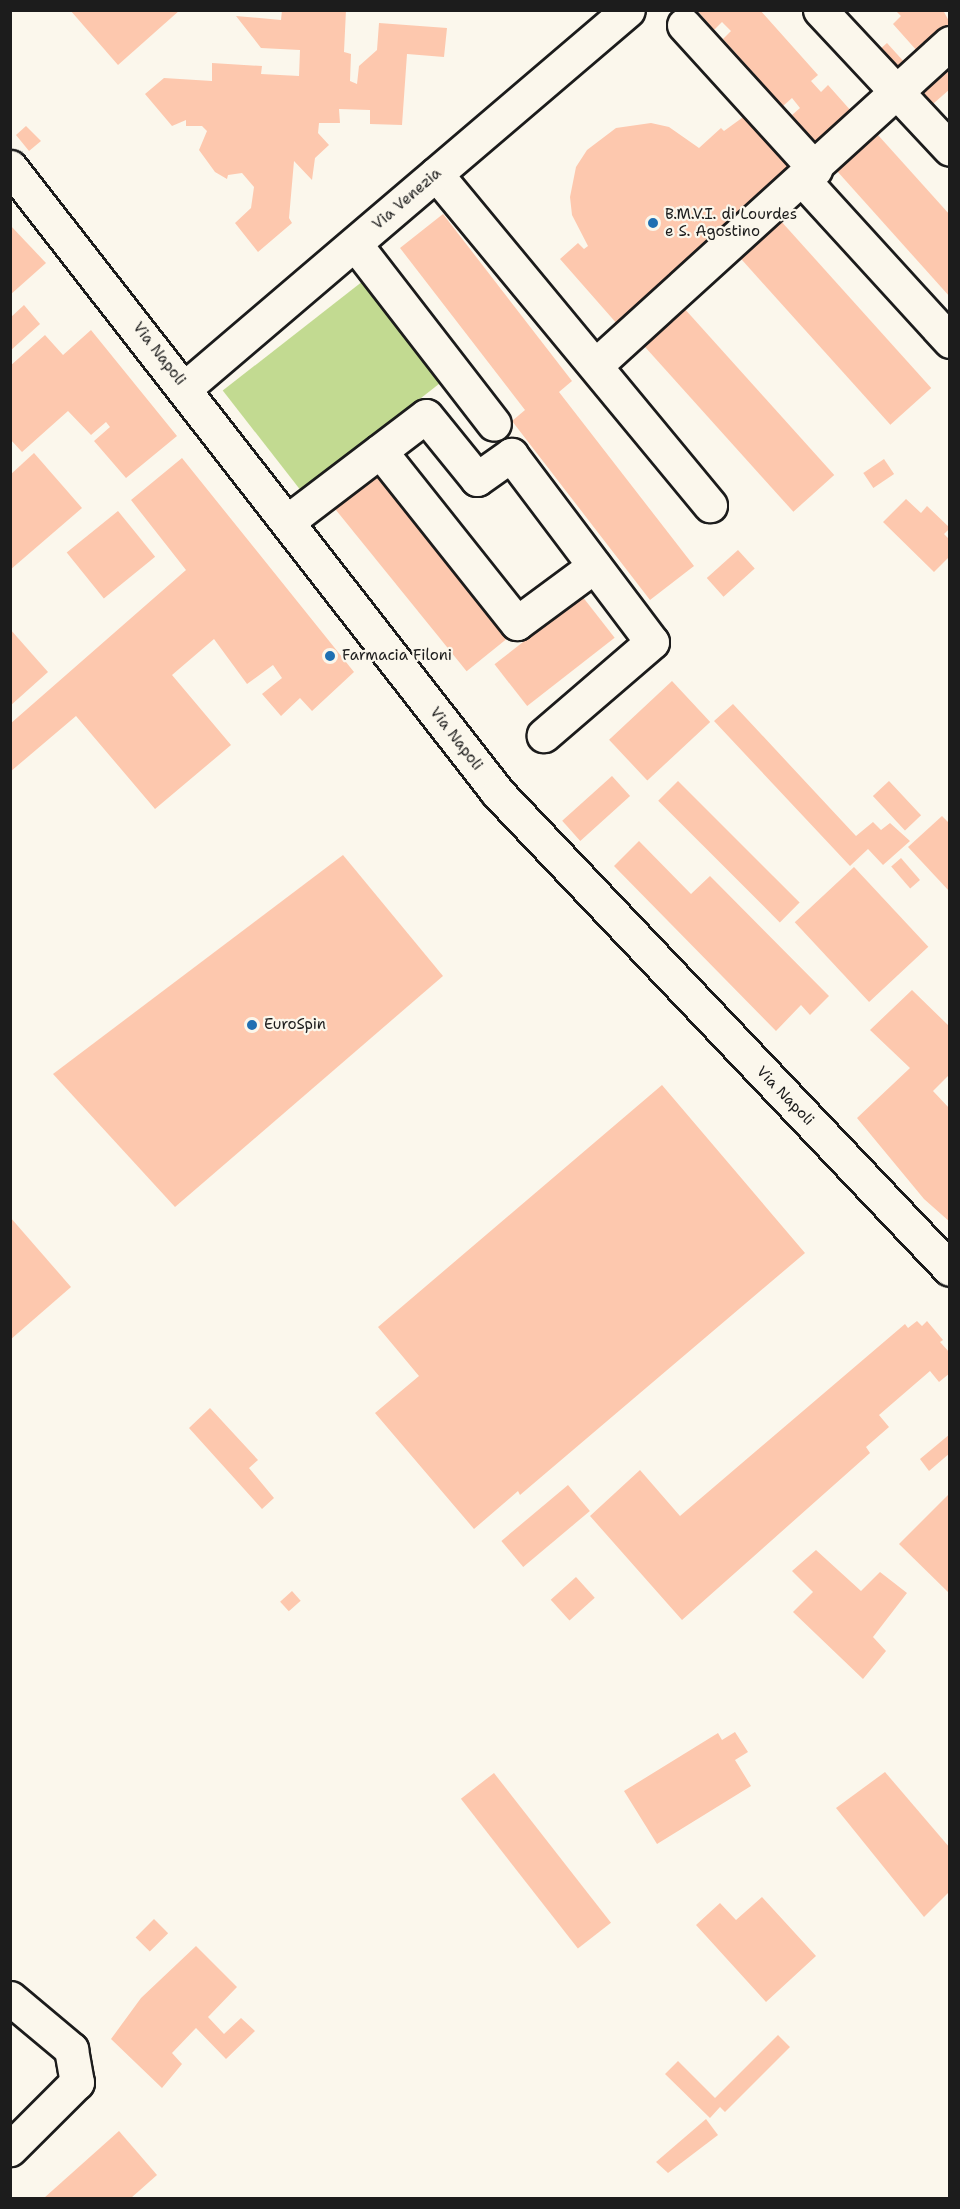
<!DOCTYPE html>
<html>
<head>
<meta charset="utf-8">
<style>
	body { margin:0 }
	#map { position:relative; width:960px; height:2209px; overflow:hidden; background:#fbf7ec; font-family:"Shantell Sans",sans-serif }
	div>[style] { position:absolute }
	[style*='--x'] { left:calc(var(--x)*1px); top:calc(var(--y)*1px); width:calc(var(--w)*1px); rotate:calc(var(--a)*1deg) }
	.green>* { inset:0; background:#c2da91; transform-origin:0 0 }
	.building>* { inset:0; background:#fdc8ae; transform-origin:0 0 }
	.roads { filter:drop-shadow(2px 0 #1c1c1c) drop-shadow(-2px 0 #1c1c1c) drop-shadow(0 2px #1c1c1c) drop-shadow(0 -2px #1c1c1c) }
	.minor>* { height:33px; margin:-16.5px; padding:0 16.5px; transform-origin:16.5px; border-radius:16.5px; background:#fbf7ec }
	.dots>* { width:16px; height:16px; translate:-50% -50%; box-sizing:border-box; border:3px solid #fbf7ec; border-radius:50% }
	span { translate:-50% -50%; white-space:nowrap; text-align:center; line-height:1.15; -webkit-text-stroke:4.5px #fbf7ec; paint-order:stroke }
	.street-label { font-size:15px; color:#1c1c1c }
	.poi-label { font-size:15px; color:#1c1c1c }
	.left { translate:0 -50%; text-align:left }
	.frame { position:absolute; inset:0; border:12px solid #1c1c1c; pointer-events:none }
</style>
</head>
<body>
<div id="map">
	<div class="green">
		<div style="left:363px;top:281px;width:128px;height:178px;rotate:52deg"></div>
	</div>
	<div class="building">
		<div style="clip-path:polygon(70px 10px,180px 10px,118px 65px)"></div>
		<div style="clip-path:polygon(282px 10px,346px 10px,344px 52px,351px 54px,350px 81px,357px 84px,359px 66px,377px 50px,379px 23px,447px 28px,444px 57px,407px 54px,402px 125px,370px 124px,370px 110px,339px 109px,340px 123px,319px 123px,318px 133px,329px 145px,315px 158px,312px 180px,294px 161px,289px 218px,292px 223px,258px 252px,235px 223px,251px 208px,254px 187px,242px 173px,228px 175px,227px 179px,215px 172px,199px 150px,207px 131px,202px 126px,186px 126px,186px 120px,172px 126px,145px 94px,164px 78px,212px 81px,212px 63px,262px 66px,261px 74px,299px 76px,300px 50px,261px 48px,236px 16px,281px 20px)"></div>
		<div style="clip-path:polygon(697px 10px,760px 10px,818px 75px,811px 81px,821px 92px,828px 85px,852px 112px,817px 143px,792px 115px,800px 108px,792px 98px,783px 106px,723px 39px,731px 31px,722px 22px,714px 30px)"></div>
		<div style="clip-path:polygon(895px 10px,943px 10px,950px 23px,918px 52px,893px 24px,901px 16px)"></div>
		<div style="left:887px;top:43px;width:25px;height:11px;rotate:48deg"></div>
		<div style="clip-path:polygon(950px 59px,950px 89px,926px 110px,910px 93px)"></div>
		<div style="clip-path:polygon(746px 115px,793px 168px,618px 325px,560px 259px,578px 243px,584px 249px,588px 246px,572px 215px,570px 197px,576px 167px,587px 150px,616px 128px,651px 123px,669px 127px,699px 148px,721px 128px,724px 131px)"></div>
		<div style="clip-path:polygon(26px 126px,41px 141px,29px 151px,16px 135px)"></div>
		<div style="clip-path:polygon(878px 135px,950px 215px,950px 297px,837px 171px)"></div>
		<div style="clip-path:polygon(443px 214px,572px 381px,559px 392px,694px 566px,650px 600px,512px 421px,525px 410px,400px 248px)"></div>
		<div style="left:780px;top:220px;width:226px;height:55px;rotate:48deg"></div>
		<div style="clip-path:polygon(10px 225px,46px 263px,10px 295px)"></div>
		<div style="clip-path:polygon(24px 305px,40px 324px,10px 351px,10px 318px)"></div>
		<div style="left:683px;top:307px;width:226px;height:55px;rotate:48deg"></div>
		<div style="clip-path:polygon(91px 330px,177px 436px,126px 478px,94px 441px,110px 427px,106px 422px,91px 435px,68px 411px,22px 452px,10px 439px,10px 366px,45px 335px,63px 355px)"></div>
		<div style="clip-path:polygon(34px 453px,82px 508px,10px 570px,10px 475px)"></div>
		<div style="clip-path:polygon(182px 458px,354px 672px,312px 711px,300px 698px,281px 716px,262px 694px,282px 678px,273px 665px,247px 684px,214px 639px,172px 675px,231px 745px,155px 809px,76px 716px,10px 772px,10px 724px,186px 570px,131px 500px)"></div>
		<div style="left:884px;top:459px;width:18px;height:25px;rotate:56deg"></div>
		<div style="left:375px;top:474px;width:211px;height:53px;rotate:51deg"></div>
		<div style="clip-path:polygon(906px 499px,921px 513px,927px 506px,950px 528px,944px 534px,950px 540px,950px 556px,934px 572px,883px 522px)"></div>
		<div style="left:118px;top:511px;width:59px;height:66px;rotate:51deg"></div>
		<div style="left:738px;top:550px;width:25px;height:42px;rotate:48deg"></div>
		<div style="left:582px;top:596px;width:53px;height:111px;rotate:52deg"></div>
		<div style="clip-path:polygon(10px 629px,48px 672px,10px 706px)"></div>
		<div style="left:672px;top:681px;width:56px;height:86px;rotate:47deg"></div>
		<div style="clip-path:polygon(733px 704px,856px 836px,873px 822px,881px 830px,890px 823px,910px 841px,883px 865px,868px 849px,850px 866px,714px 721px)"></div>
		<div style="left:612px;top:776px;width:27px;height:67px;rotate:48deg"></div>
		<div style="left:678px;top:781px;width:172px;height:28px;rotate:45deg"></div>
		<div style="left:889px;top:781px;width:47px;height:22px;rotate:47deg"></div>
		<div style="clip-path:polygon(942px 816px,950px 824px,950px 892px,908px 847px)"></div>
		<div style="clip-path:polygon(639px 841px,691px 894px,710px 876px,829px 996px,810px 1015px,801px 1005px,776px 1031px,614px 866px)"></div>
		<div style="clip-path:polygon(343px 855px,443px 976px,175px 1207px,53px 1074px)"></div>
		<div style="left:901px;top:858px;width:29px;height:13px;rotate:49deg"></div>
		<div style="left:854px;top:867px;width:109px;height:81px;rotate:47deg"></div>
		<div style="clip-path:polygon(912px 990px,950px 1027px,950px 1074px,933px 1091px,950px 1109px,950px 1222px,924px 1199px,857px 1118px,910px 1068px,870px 1030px)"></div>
		<div style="clip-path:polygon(662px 1085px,805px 1253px,520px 1495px,518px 1491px,474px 1529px,375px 1413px,419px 1376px,378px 1327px)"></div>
		<div style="clip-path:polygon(10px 1217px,71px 1287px,10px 1340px)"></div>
		<div style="clip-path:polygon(917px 1321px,922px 1326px,927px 1321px,943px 1340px,940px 1342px,950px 1353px,950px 1373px,939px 1382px,930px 1371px,879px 1415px,889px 1427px,866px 1447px,870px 1453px,682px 1620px,590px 1516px,640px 1470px,680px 1516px,905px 1324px,908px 1328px)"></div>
		<div style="clip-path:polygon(210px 1408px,258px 1460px,249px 1468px,274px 1498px,262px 1509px,189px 1428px)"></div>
		<div style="clip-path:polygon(950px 1434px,950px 1453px,929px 1471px,920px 1459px)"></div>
		<div style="left:568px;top:1485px;width:34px;height:87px;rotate:50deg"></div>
		<div style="clip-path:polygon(950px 1493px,950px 1594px,899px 1544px)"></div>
		<div style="clip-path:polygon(816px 1550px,861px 1591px,880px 1572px,907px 1593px,873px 1637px,886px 1651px,863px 1679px,793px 1612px,813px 1592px,792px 1571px)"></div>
		<div style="left:576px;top:1577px;width:28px;height:34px;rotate:48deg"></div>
		<div style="left:292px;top:1591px;width:13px;height:16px;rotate:48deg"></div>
		<div style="clip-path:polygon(735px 1732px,748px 1752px,735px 1760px,751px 1786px,657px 1844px,624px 1791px,718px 1733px,722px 1740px)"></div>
		<div style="clip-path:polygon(885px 1772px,950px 1848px,950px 1891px,924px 1917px,836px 1808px)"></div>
		<div style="left:494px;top:1773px;width:190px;height:42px;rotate:52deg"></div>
		<div style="clip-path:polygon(762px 1897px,816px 1956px,766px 2002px,696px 1925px,720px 1903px,736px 1920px)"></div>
		<div style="left:154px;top:1919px;width:20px;height:26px;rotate:45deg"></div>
		<div style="clip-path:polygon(196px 1946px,237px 1987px,208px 2017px,224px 2034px,241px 2018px,255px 2031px,226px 2059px,196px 2028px,172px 2053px,182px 2064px,162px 2088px,111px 2039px,141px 1998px)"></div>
		<div style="clip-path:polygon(778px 2035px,790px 2047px,725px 2112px,720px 2107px,710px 2118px,665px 2074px,678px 2061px,715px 2098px)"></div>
		<div style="clip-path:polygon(706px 2119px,718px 2135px,668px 2173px,656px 2162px)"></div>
		<div style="clip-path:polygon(119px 2131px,157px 2175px,131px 2198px,44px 2198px)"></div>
	</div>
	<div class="roads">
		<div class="minor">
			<div style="--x:820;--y:10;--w:190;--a:46.9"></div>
			<div style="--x:684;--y:25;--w:195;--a:47.7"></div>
			<div style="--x:10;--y:167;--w:794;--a:52.06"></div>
			<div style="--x:498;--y:793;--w:656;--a:46.48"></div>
			<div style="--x:436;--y:174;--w:430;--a:50.4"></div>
			<div style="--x:803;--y:180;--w:218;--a:47.6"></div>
			<div style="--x:355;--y:244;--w:227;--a:52.3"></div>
			<div style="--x:597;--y:364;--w:477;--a:-42.3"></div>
			<div style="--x:185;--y:388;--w:582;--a:-40.47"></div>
			<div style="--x:380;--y:451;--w:220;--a:51.5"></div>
			<div style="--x:517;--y:623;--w:96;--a:-36.5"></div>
			<div style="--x:288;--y:521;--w:173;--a:-37.3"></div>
			<div style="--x:426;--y:416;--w:81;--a:51"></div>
			<div style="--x:477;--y:479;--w:42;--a:-35.2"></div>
			<div style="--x:511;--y:455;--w:234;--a:53"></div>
			<div style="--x:652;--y:642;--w:143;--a:139.3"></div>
			<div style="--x:10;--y:1998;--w:80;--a:39.9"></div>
			<div style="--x:71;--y:2049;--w:34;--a:80"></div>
			<div style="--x:77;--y:2082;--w:95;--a:135"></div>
		</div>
	</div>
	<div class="dots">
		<div style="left:653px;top:223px;background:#1f6fb2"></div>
		<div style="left:330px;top:656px;background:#1f6fb2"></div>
		<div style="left:252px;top:1025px;background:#1f6fb2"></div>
	</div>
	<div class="street-label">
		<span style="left:407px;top:199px;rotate:-41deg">Via Venezia</span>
		<span style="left:159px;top:354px;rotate:52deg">Via Napoli</span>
		<span style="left:456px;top:739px;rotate:52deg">Via Napoli</span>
		<span style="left:785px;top:1096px;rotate:46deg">Via Napoli</span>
	</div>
	<div class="poi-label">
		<span class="left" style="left:665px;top:223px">B.M.V.I. di Lourdes<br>e S. Agostino</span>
		<span class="left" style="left:342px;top:656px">Farmacia Filoni</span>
		<span class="left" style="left:264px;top:1025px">EuroSpin</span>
	</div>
	<div class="frame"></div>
</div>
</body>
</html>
